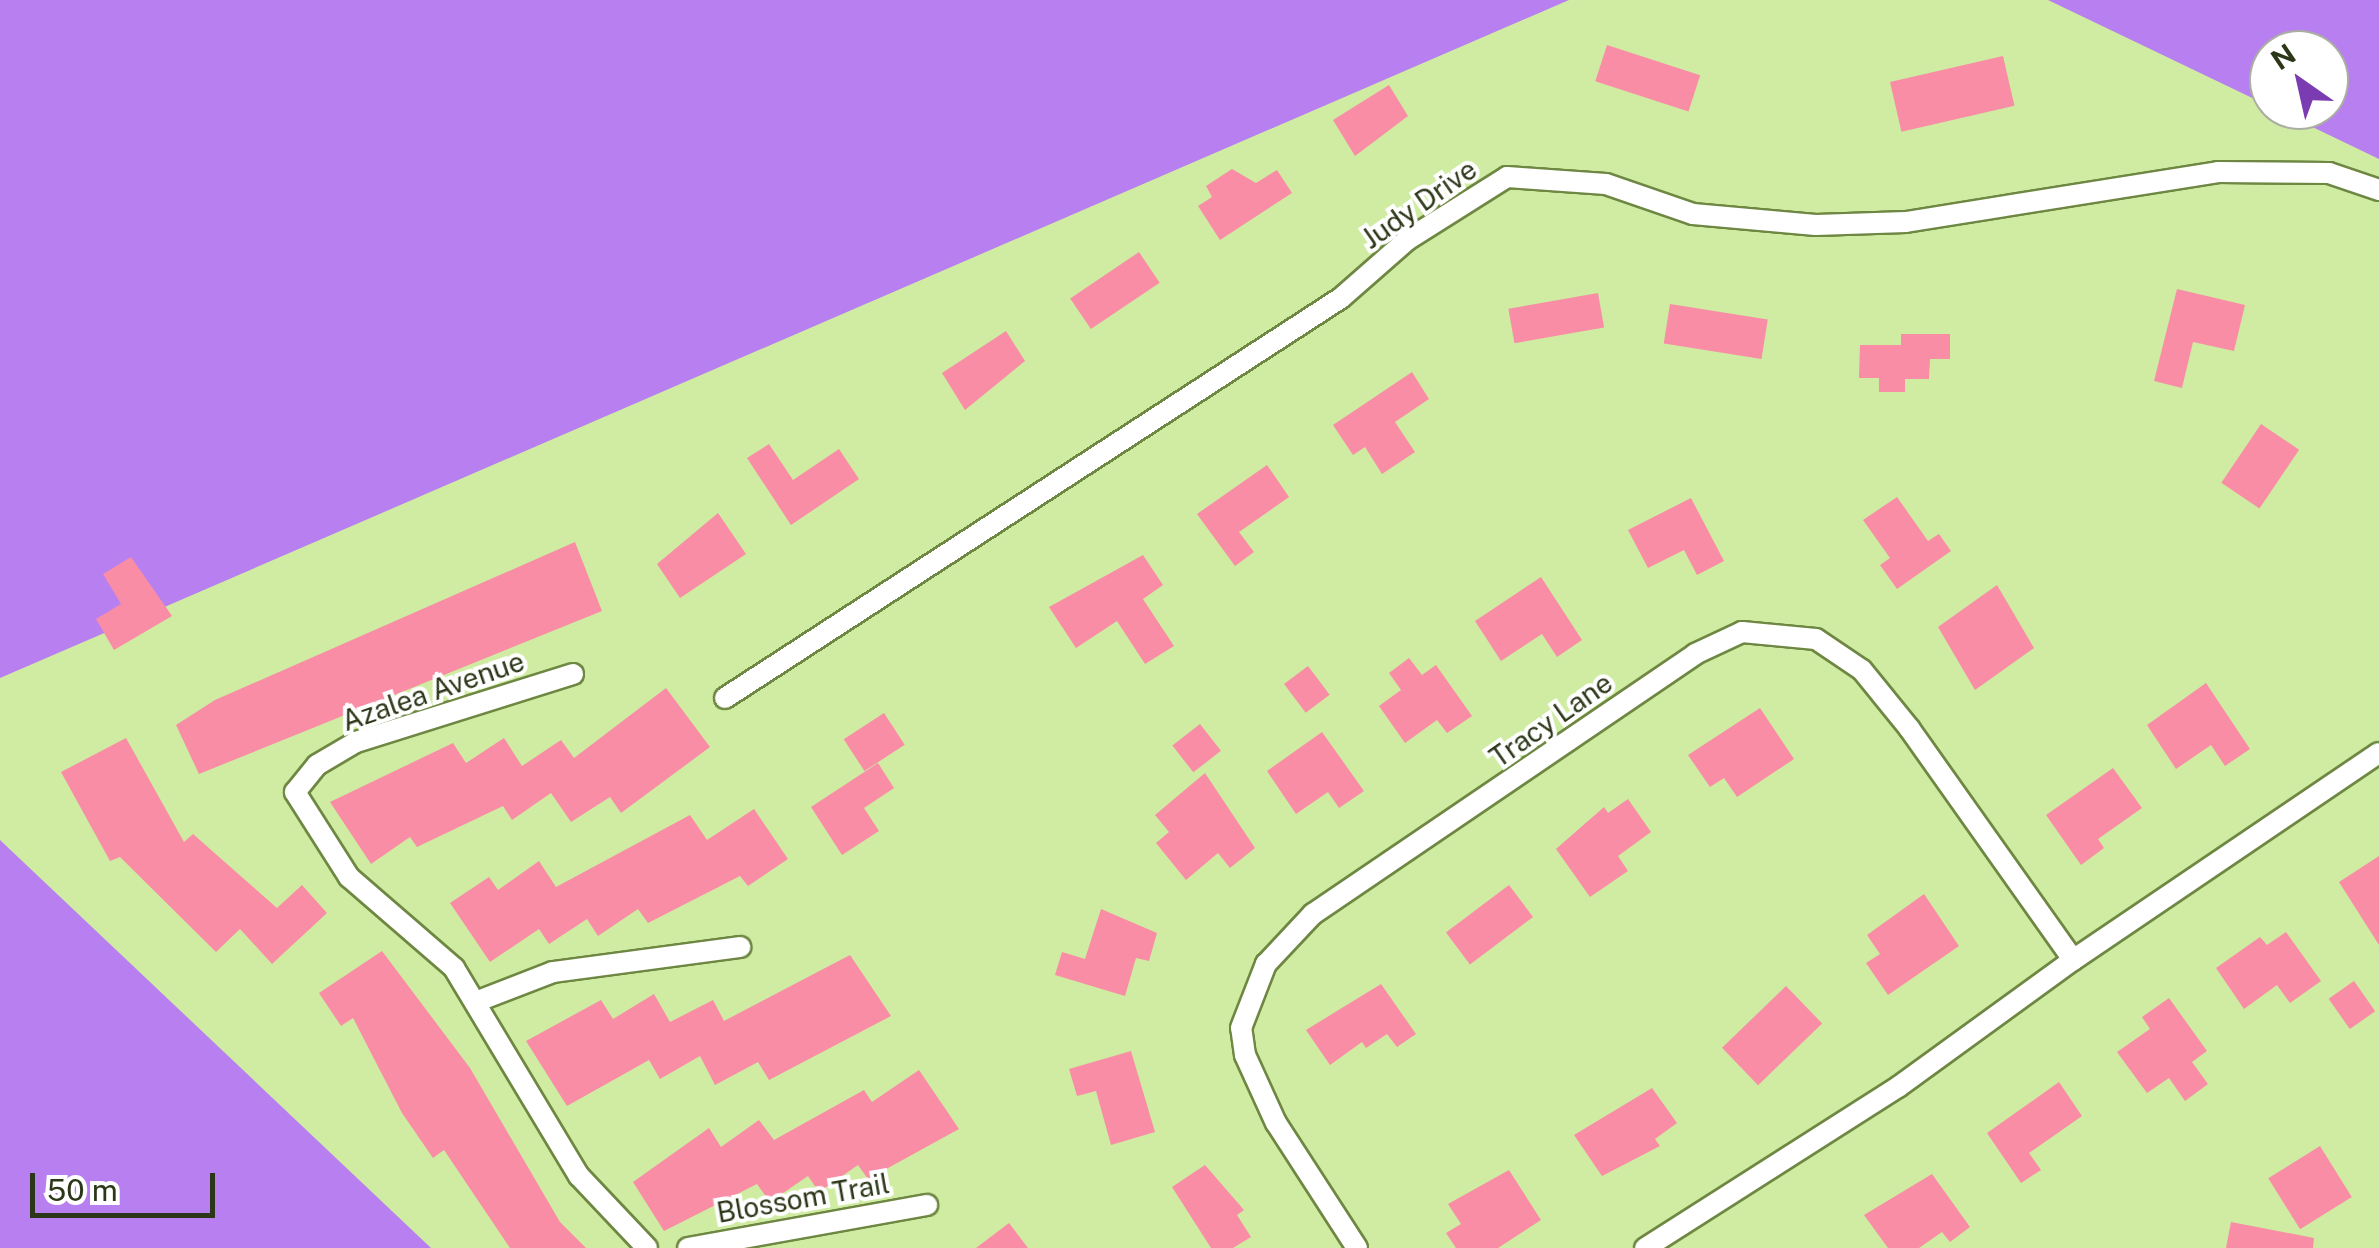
<!DOCTYPE html>
<html>
<head>
<meta charset="utf-8">
<style>
	body { margin:0 }
	#map { position:relative; width:2379px; height:1248px; overflow:hidden; background:#cfeca2; font-family:"Public Sans",sans-serif }
	div>[style] { position:absolute }
	[style*='--x'] { left:calc(var(--x)*1px); top:calc(var(--y)*1px); width:calc(var(--w)*1px); rotate:calc(var(--a)*1deg) }
	.forest>* { inset:0; background:#b77fef }
	.building>* { inset:0; background:#f98da6; transform-origin:0 0 }
	.roads { filter:drop-shadow(2px 0 #6e8742) drop-shadow(-2px 0 #6e8742) drop-shadow(0 2px #6e8742) drop-shadow(0 -2px #6e8742) }
	.street>* { height:20px; margin:-10px; padding:0 10px; transform-origin:10px; border-radius:10px; background:#fff }
	span { translate:-50% -50%; white-space:nowrap; text-align:center; line-height:1.15; -webkit-text-stroke:8px #fff; paint-order:stroke }
	.street-label { font-size:28px; color:#2c3719 }
	.north { position:absolute; left:2249px; top:30px; width:100px; height:100px; box-sizing:border-box; background:#fff; border:2px solid #abafa3; border-radius:50%; rotate:326deg; font-size:28px; font-weight:700; line-height:40px; text-align:center; color:#2c3719 }
	.north::after { content:''; display:block; margin:auto; width:35px; height:45px; background:#7b3cb1; clip-path:polygon(50% 0,100% 100%,50% 72%,0 100%) }
	.scale { position:absolute; left:30px; top:1173px; width:185px; height:45px; box-sizing:border-box; border:5px solid #2c3719; border-top:0; padding-left:12px; font-size:30px; line-height:35px; white-space:nowrap; color:#2c3719; -webkit-text-stroke:8px #fff; paint-order:stroke }
</style>
</head>
<body>
<div id="map">
	<div class="forest">
		<div style="clip-path:polygon(0 0,1569px 0,0 678px)"></div>
		<div style="clip-path:polygon(2048px 0,2379px 0,2379px 159px,2277px 110px,2329px 110px,2329px 50px,2269px 50px,2269px 106px)"></div>
		<div style="clip-path:polygon(0 840px,431px 1248px,0 1248px)"></div>
	</div>
	<div class="building">
		<div style="left:1607px;top:45px;width:98px;height:38px;rotate:18deg"></div>
		<div style="left:2003px;top:56px;width:51px;height:116px;rotate:77deg"></div>
		<div style="clip-path:polygon(1389px 85px,1408px 116px,1355px 156px,1333px 120px)"></div>
		<div style="clip-path:polygon(1232px 169px,1256px 183px,1277px 170px,1292px 193px,1220px 240px,1198px 206px,1212px 197px,1206px 186px)"></div>
		<div style="left:1139px;top:252px;width:37px;height:83px;rotate:56deg"></div>
		<div style="clip-path:polygon(2177px 289px,2245px 305px,2234px 351px,2193px 342px,2182px 388px,2154px 381px)"></div>
		<div style="left:1598px;top:293px;width:35px;height:91px;rotate:80deg"></div>
		<div style="left:1670px;top:304px;width:99px;height:40px;rotate:9deg"></div>
		<div style="clip-path:polygon(1006px 331px,1025px 361px,965px 410px,942px 373px)"></div>
		<div style="clip-path:polygon(1901px 334px,1950px 334px,1950px 359px,1930px 359px,1929px 379px,1905px 379px,1905px 392px,1879px 392px,1879px 378px,1859px 378px,1860px 345px,1901px 345px)"></div>
		<div style="clip-path:polygon(1412px 372px,1429px 399px,1395px 422px,1415px 452px,1382px 474px,1365px 447px,1353px 455px,1333px 425px)"></div>
		<div style="left:2261px;top:424px;width:46px;height:71px;rotate:34deg"></div>
		<div style="clip-path:polygon(769px 444px,793px 480px,839px 449px,859px 479px,791px 525px,747px 458px)"></div>
		<div style="clip-path:polygon(1267px 465px,1289px 497px,1239px 532px,1254px 552px,1235px 566px,1197px 514px)"></div>
		<div style="clip-path:polygon(1897px 497px,1928px 541px,1939px 534px,1951px 551px,1897px 589px,1880px 565px,1890px 558px,1863px 520px)"></div>
		<div style="clip-path:polygon(1691px 498px,1724px 561px,1697px 575px,1684px 550px,1648px 568px,1628px 530px)"></div>
		<div style="clip-path:polygon(718px 513px,746px 554px,680px 598px,657px 564px)"></div>
		<div style="clip-path:polygon(575px 542px,602px 611px,199px 774px,176px 725px,215px 700px)"></div>
		<div style="clip-path:polygon(1143px 555px,1163px 585px,1143px 599px,1174px 646px,1145px 664px,1117px 621px,1076px 648px,1049px 607px)"></div>
		<div style="clip-path:polygon(131px 557px,172px 616px,114px 650px,96px 619px,121px 604px,103px 574px)"></div>
		<div style="clip-path:polygon(1541px 577px,1582px 640px,1557px 657px,1542px 634px,1501px 661px,1475px 621px)"></div>
		<div style="clip-path:polygon(1997px 585px,2034px 648px,1975px 690px,1938px 627px)"></div>
		<div style="clip-path:polygon(1409px 658px,1422px 675px,1436px 665px,1472px 716px,1447px 733px,1437px 720px,1405px 743px,1379px 706px,1401px 690px,1389px 673px)"></div>
		<div style="left:1308px;top:666px;width:36px;height:30px;rotate:53deg"></div>
		<div style="clip-path:polygon(2206px 683px,2250px 749px,2225px 766px,2211px 745px,2176px 769px,2147px 725px)"></div>
		<div style="clip-path:polygon(666px 688px,710px 747px,621px 813px,610px 797px,571px 822px,551px 793px,512px 820px,503px 806px,417px 847px,410px 837px,371px 864px,330px 802px,453px 743px,466px 763px,504px 738px,522px 766px,561px 740px,574px 758px)"></div>
		<div style="clip-path:polygon(1760px 708px,1794px 759px,1737px 797px,1724px 778px,1710px 787px,1688px 755px)"></div>
		<div style="left:884px;top:713px;width:38px;height:48px;rotate:57deg"></div>
		<div style="left:1200px;top:724px;width:34px;height:35px;rotate:52deg"></div>
		<div style="clip-path:polygon(1322px 732px,1364px 791px,1339px 808px,1328px 792px,1296px 814px,1267px 771px)"></div>
		<div style="clip-path:polygon(126px 738px,184px 842px,193px 834px,277px 908px,302px 885px,327px 913px,272px 964px,240px 929px,216px 952px,120px 857px,110px 861px,61px 772px)"></div>
		<div style="clip-path:polygon(878px 763px,894px 788px,864px 808px,879px 831px,842px 855px,811px 807px)"></div>
		<div style="clip-path:polygon(2113px 768px,2142px 808px,2098px 839px,2104px 848px,2081px 865px,2046px 815px)"></div>
		<div style="clip-path:polygon(1205px 773px,1255px 848px,1230px 868px,1218px 853px,1186px 880px,1156px 843px,1169px 832px,1155px 815px)"></div>
		<div style="clip-path:polygon(1628px 799px,1651px 832px,1618px 856px,1628px 871px,1590px 897px,1556px 849px,1604px 807px,1608px 813px)"></div>
		<div style="clip-path:polygon(754px 809px,788px 859px,748px 886px,740px 876px,648px 923px,638px 909px,598px 936px,587px 919px,549px 944px,539px 929px,490px 962px,450px 903px,489px 877px,498px 890px,539px 861px,556px 887px,690px 815px,707px 840px)"></div>
		<div style="clip-path:polygon(2379px 856px,2379px 945px,2339px 882px)"></div>
		<div style="left:1509px;top:885px;width:40px;height:79px;rotate:53deg"></div>
		<div style="clip-path:polygon(1924px 894px,1959px 946px,1888px 995px,1866px 963px,1880px 954px,1867px 935px)"></div>
		<div style="clip-path:polygon(1101px 909px,1157px 933px,1149px 961px,1136px 958px,1125px 996px,1055px 975px,1062px 952px,1085px 959px)"></div>
		<div style="clip-path:polygon(2286px 932px,2321px 981px,2290px 1003px,2277px 985px,2244px 1009px,2216px 968px,2260px 937px,2267px 945px)"></div>
		<div style="clip-path:polygon(382px 951px,470px 1068px,560px 1222px,586px 1248px,510px 1248px,444px 1150px,433px 1158px,402px 1113px,353px 1018px,341px 1026px,319px 993px)"></div>
		<div style="clip-path:polygon(850px 955px,891px 1016px,769px 1080px,758px 1062px,715px 1085px,700px 1056px,660px 1079px,649px 1060px,567px 1106px,526px 1041px,601px 1000px,613px 1019px,654px 994px,670px 1022px,713px 1000px,724px 1021px)"></div>
		<div style="left:2354px;top:981px;width:37px;height:31px;rotate:55deg"></div>
		<div style="clip-path:polygon(1381px 984px,1416px 1034px,1397px 1047px,1387px 1034px,1366px 1048px,1362px 1042px,1330px 1065px,1306px 1030px)"></div>
		<div style="left:1786px;top:986px;width:52px;height:89px;rotate:46deg"></div>
		<div style="clip-path:polygon(2169px 998px,2207px 1051px,2192px 1062px,2208px 1084px,2185px 1101px,2169px 1078px,2147px 1093px,2117px 1052px,2150px 1029px,2142px 1017px)"></div>
		<div style="clip-path:polygon(1131px 1051px,1155px 1132px,1111px 1145px,1096px 1091px,1077px 1096px,1069px 1069px)"></div>
		<div style="clip-path:polygon(919px 1070px,959px 1129px,868px 1179px,858px 1165px,819px 1192px,808px 1176px,770px 1202px,757px 1184px,664px 1231px,633px 1182px,709px 1128px,721px 1147px,759px 1120px,774px 1140px,864px 1090px,872px 1102px)"></div>
		<div style="clip-path:polygon(2059px 1082px,2082px 1116px,2029px 1153px,2041px 1170px,2021px 1183px,1987px 1133px)"></div>
		<div style="clip-path:polygon(1652px 1088px,1677px 1123px,1655px 1139px,1660px 1146px,1602px 1176px,1574px 1135px)"></div>
		<div style="left:2320px;top:1146px;width:60px;height:61px;rotate:58deg"></div>
		<div style="clip-path:polygon(1205px 1165px,1244px 1210px,1237px 1215px,1251px 1237px,1233px 1248px,1211px 1248px,1172px 1187px)"></div>
		<div style="clip-path:polygon(1509px 1170px,1541px 1220px,1498px 1248px,1456px 1248px,1446px 1233px,1461px 1224px,1448px 1204px)"></div>
		<div style="clip-path:polygon(1932px 1174px,1970px 1227px,1950px 1242px,1942px 1232px,1919px 1248px,1888px 1248px,1864px 1215px)"></div>
		<div style="clip-path:polygon(2231px 1222px,2314px 1238px,2313px 1248px,2226px 1248px)"></div>
		<div style="clip-path:polygon(1009px 1223px,1028px 1248px,976px 1248px)"></div>
	</div>
	<div class="roads">
		<div class="street">
			<div style="--x:573;--y:674;--w:227;--a:162.6"></div>
			<div style="--x:356;--y:742;--w:45;--a:149.5"></div>
			<div style="--x:317;--y:765;--w:35;--a:129"></div>
			<div style="--x:295;--y:792;--w:101;--a:57.6"></div>
			<div style="--x:349;--y:877;--w:139;--a:40.9"></div>
			<div style="--x:454;--y:968;--w:243;--a:59"></div>
			<div style="--x:579;--y:1176;--w:99;--a:46.6"></div>
			<div style="--x:725;--y:698;--w:734;--a:-33"></div>
			<div style="--x:1341;--y:298;--w:88;--a:-41.3"></div>
			<div style="--x:1407;--y:240;--w:118;--a:-32.2"></div>
			<div style="--x:1507;--y:177;--w:99;--a:4"></div>
			<div style="--x:1606;--y:184;--w:92;--a:19"></div>
			<div style="--x:1693;--y:214;--w:123;--a:5.1"></div>
			<div style="--x:1816;--y:225;--w:90;--a:-1.9"></div>
			<div style="--x:1906;--y:222;--w:316;--a:-9.1"></div>
			<div style="--x:2218;--y:172;--w:111;--a:0.5"></div>
			<div style="--x:2329;--y:173;--w:53;--a:18.8"></div>
			<div style="--x:2073;--y:960;--w:369;--a:-34.1"></div>
			<div style="--x:478;--y:1001;--w:80;--a:-21.1"></div>
			<div style="--x:553;--y:972;--w:189;--a:-7.6"></div>
			<div style="--x:688;--y:1248;--w:243;--a:-10.2"></div>
			<div style="--x:1357;--y:1248;--w:149;--a:-122.9"></div>
			<div style="--x:1276;--y:1123;--w:75;--a:-114.5"></div>
			<div style="--x:1245;--y:1055;--w:27;--a:-98"></div>
			<div style="--x:1241;--y:1028;--w:69;--a:-68.7"></div>
			<div style="--x:1266;--y:964;--w:69;--a:-46.8"></div>
			<div style="--x:1313;--y:914;--w:462;--a:-34.2"></div>
			<div style="--x:1695;--y:654;--w:52;--a:-25.1"></div>
			<div style="--x:1742;--y:632;--w:74;--a:5.4"></div>
			<div style="--x:1816;--y:639;--w:55;--a:34"></div>
			<div style="--x:1862;--y:670;--w:75;--a:51"></div>
			<div style="--x:1909;--y:728;--w:284;--a:54.7"></div>
			<div style="--x:2073;--y:960;--w:216;--a:144"></div>
			<div style="--x:1898;--y:1087;--w:300;--a:147.5"></div>
		</div>
	</div>
	<div class="street-label">
		<span style="left:1419px;top:204px;rotate:-35deg">Judy Drive</span>
		<span style="left:433px;top:691px;rotate:-19deg">Azalea Avenue</span>
		<span style="left:1551px;top:720px;rotate:-35deg">Tracy Lane</span>
		<span style="left:803px;top:1198px;rotate:-10deg">Blossom Trail</span>
	</div>
	<div class="north">N</div>
	<div class="scale">50 m</div>
</div>
</body>
</html>
